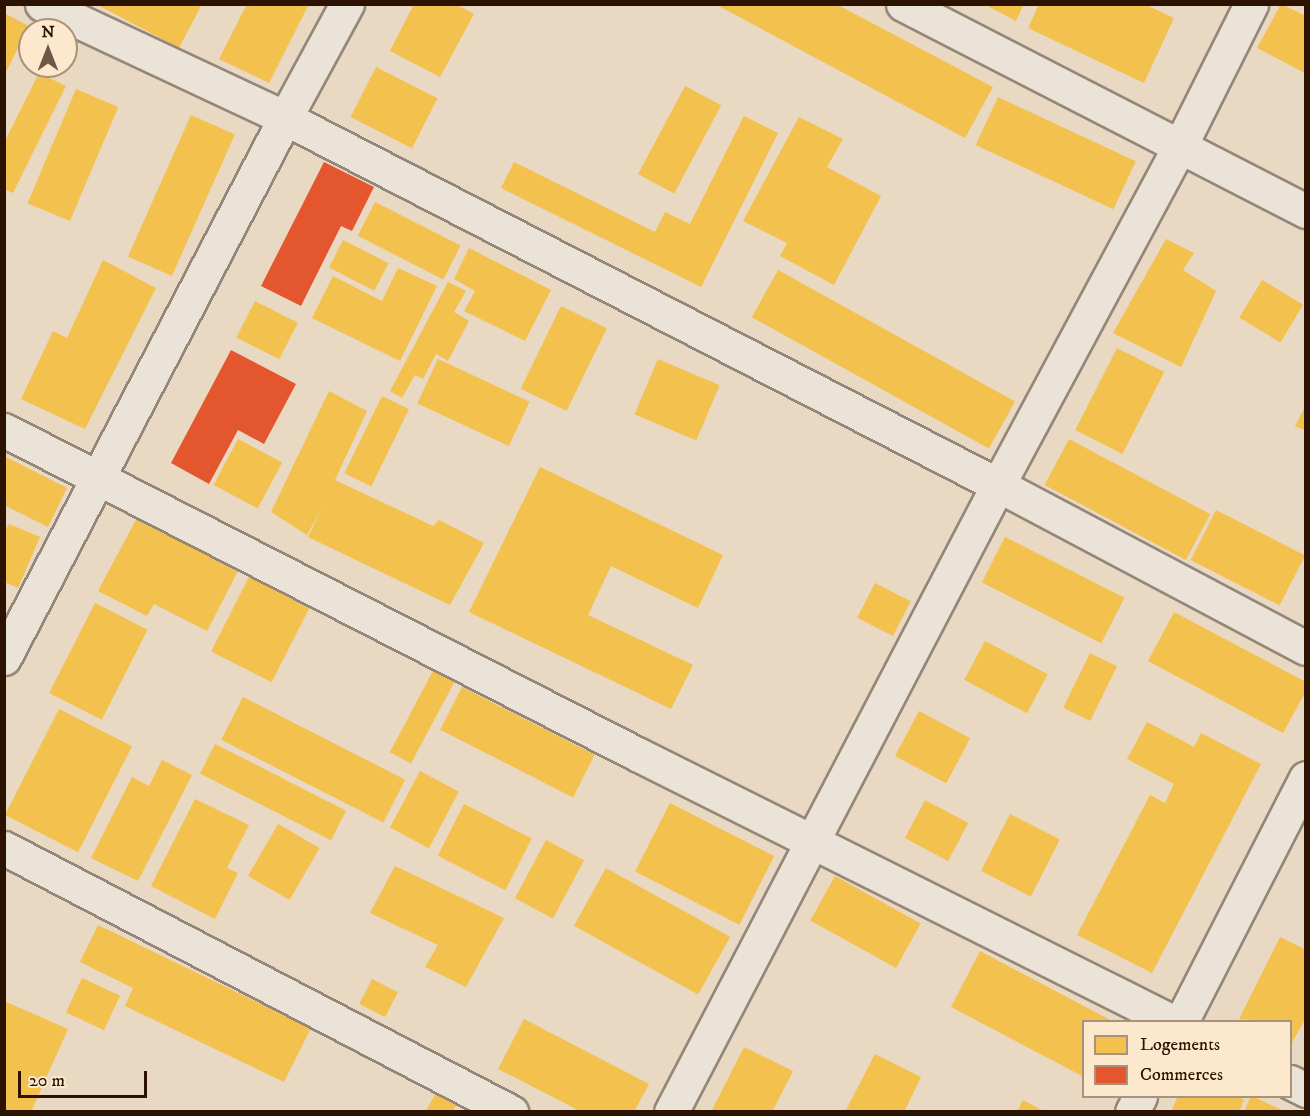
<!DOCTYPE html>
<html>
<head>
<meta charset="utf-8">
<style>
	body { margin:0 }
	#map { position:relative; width:1310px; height:1116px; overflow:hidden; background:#e9d8c2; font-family:"IM FELL DW Pica",serif }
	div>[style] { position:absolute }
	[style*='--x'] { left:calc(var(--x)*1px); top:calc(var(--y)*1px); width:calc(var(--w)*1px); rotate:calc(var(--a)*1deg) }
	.homes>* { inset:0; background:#f2c14e; transform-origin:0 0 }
	.shops>* { inset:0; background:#e4572e }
	.roads { filter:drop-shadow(2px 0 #948779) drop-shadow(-2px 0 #948779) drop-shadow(0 2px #948779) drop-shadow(0 -2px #948779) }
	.minor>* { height:33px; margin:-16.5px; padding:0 16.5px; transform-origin:16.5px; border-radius:16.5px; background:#ece3d8 }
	span { translate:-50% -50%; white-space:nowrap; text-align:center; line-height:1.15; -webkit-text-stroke:6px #fbe8cd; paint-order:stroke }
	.frame { position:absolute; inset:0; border:6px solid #2c1200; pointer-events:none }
	.legend { position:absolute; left:1082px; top:1020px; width:210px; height:78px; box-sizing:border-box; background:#fbe8cd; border:2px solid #a8927b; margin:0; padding:8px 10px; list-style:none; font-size:18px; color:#2c1200 }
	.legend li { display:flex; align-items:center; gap:12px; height:30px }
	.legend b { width:30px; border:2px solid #a8927b }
	.north { position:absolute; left:18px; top:18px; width:60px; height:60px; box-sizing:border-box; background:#fbe8cd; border:2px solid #a8927b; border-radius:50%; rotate:0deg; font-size:16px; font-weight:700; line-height:24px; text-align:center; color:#2c1200 }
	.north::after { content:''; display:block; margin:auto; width:21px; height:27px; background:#6e5744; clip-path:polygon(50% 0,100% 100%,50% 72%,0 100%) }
	.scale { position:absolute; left:18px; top:1071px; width:129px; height:27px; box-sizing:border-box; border:3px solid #2c1200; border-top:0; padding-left:8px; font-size:18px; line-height:21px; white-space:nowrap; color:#2c1200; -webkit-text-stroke:4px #fbe8cd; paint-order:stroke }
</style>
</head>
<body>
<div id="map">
	<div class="homes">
		<div style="clip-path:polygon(96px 4px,202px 4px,179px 48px)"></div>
		<div style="clip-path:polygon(247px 4px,309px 4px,269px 83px,219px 59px)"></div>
		<div style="clip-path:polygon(414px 4px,455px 4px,474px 14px,440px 77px,390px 51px)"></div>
		<div style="clip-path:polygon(715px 4px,836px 4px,993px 87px,965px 138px)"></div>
		<div style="clip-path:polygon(984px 4px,1024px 4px,1016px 21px)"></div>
		<div style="clip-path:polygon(1039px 4px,1144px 4px,1174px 18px,1144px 83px,1028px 28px)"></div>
		<div style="clip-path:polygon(1281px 4px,1306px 16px,1305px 73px,1257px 48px)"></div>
		<div style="clip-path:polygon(4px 13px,29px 26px,4px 76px)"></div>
		<div style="left:376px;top:67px;width:69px;height:56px;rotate:27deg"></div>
		<div style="clip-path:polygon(39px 73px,66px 86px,13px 193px,4px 189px,4px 143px)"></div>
		<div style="left:685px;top:86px;width:41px;height:100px;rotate:28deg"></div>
		<div style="left:76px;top:89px;width:46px;height:124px;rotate:23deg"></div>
		<div style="left:998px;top:97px;width:152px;height:53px;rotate:25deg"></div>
		<div style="left:191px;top:115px;width:48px;height:155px;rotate:24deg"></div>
		<div style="clip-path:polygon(744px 116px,778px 133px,701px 287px,501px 188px,514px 162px,655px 232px,665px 212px,690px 224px)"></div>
		<div style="clip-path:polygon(799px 117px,843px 139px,827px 167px,881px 196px,834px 285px,780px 256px,787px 243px,743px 221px)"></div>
		<div style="left:375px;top:202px;width:96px;height:38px;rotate:27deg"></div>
		<div style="clip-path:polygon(1166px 239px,1194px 253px,1183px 270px,1216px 291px,1181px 367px,1113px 333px)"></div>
		<div style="left:343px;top:240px;width:51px;height:31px;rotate:27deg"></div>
		<div style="clip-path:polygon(469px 248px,551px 290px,525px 341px,464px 311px,475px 291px,454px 279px)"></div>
		<div style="clip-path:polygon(103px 260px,156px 288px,85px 429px,21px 399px,53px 331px,67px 338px)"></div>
		<div style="clip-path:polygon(398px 268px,437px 286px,400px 361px,312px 318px,333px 276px,382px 301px)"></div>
		<div style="left:778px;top:270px;width:271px;height:54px;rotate:29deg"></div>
		<div style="left:1262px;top:280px;width:48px;height:44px;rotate:31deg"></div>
		<div style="clip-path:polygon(448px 282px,466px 291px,454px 312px,469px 321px,448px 361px,436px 354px,423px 379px,415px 375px,402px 398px,390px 391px)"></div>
		<div style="left:255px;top:301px;width:48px;height:41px;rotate:27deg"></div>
		<div style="left:561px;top:306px;width:51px;height:92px;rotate:26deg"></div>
		<div style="left:1117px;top:348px;width:53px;height:92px;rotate:27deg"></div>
		<div style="left:438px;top:359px;width:101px;height:49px;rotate:25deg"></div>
		<div style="left:658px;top:359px;width:67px;height:60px;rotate:23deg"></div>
		<div style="clip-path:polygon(329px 391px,367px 411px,335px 480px,433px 526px,439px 520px,484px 543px,450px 605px,308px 537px,323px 506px,307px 535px,271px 512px)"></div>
		<div style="left:382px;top:396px;width:30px;height:86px;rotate:26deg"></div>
		<div style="clip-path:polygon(1306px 405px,1306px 431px,1295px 426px)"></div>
		<div style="left:238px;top:439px;width:50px;height:52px;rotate:28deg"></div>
		<div style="left:1069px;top:439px;width:160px;height:52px;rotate:28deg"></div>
		<div style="clip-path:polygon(4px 456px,67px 488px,48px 527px,4px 505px)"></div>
		<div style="clip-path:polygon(540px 467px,723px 555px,698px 608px,611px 566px,588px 615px,693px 665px,671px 709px,469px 612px)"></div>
		<div style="left:1216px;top:510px;width:100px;height:56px;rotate:27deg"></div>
		<div style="clip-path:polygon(137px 518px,238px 571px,207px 631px,154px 604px,147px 616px,98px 591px)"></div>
		<div style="clip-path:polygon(9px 524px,40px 537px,18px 588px,4px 582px,4px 533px)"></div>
		<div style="left:1005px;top:537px;width:134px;height:51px;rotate:27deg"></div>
		<div style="left:251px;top:573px;width:68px;height:88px;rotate:27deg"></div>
		<div style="left:875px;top:583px;width:40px;height:39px;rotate:27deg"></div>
		<div style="left:95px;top:603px;width:59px;height:101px;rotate:27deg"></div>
		<div style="clip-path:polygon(1174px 612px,1306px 682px,1306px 691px,1283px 733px,1148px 661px)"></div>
		<div style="left:985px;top:641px;width:71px;height:44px;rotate:28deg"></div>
		<div style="left:1090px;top:653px;width:30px;height:61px;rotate:26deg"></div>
		<div style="left:433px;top:671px;width:24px;height:92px;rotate:28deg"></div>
		<div style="left:462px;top:687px;width:149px;height:48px;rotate:27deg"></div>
		<div style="left:243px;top:697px;width:182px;height:48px;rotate:27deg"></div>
		<div style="left:59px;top:709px;width:82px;height:119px;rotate:27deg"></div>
		<div style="left:919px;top:711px;width:58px;height:51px;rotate:28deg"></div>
		<div style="clip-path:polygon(1147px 722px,1194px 747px,1201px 733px,1261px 764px,1152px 973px,1077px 935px,1150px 795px,1165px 803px,1174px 784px,1127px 759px)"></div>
		<div style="left:215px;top:744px;width:147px;height:33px;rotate:27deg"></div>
		<div style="clip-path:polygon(162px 760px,192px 775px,138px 881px,91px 858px,132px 777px,149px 786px)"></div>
		<div style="left:420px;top:771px;width:44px;height:64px;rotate:28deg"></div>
		<div style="clip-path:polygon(195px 799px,249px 825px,227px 868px,238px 873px,215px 919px,151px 886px)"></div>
		<div style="left:925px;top:800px;width:49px;height:43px;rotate:28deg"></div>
		<div style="left:670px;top:803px;width:117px;height:77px;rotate:27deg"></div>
		<div style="left:464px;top:804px;width:76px;height:58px;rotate:27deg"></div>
		<div style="left:1010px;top:814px;width:56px;height:64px;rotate:27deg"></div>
		<div style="left:278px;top:824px;width:48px;height:60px;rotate:30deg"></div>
		<div style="left:546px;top:840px;width:43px;height:66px;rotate:28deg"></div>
		<div style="clip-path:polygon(395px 866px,504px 918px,466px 987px,425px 967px,438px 945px,370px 913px)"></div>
		<div style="left:606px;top:868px;width:142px;height:66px;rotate:29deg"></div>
		<div style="left:835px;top:876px;width:98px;height:51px;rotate:29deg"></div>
		<div style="clip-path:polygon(98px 925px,311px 1028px,284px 1082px,125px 1006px,133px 988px,80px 962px)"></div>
		<div style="clip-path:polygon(1280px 937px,1306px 950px,1306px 1018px,1290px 1046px,1290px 1022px,1239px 1019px)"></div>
		<div style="clip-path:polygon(980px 951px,1114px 1022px,1084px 1022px,1084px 1077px,951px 1007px)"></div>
		<div style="left:82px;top:978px;width:42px;height:38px;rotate:25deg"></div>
		<div style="left:372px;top:979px;width:29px;height:28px;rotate:27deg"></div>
		<div style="clip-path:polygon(4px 1001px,68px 1029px,31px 1112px,4px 1112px)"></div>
		<div style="clip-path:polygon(524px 1019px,649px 1084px,634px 1112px,582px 1112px,498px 1069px)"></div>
		<div style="clip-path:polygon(744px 1047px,793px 1071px,772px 1112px,711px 1112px)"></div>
		<div style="clip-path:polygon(875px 1054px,921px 1077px,904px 1112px,845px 1112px)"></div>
		<div style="clip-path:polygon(438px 1090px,458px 1102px,452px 1112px,425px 1112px)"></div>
		<div style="clip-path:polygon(1178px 1096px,1237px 1096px,1244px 1100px,1239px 1112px,1171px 1112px)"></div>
		<div style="clip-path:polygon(1251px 1096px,1252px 1096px,1286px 1112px,1244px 1112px)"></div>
		<div style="clip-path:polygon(1023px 1100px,1045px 1112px,1017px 1112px)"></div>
	</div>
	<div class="shops">
		<div style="clip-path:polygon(324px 162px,374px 187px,352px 231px,341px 226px,301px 306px,261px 286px)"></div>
		<div style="clip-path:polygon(231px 350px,296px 384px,264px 444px,238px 430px,209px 484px,171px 463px)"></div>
	</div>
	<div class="roads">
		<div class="minor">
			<div style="--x:42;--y:4;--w:268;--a:25.1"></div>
			<div style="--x:285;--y:118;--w:802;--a:27.24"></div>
			<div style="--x:998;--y:485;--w:348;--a:27.9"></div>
			<div style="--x:903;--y:4;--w:453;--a:27.2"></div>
			<div style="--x:4;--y:430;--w:711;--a:27.11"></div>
			<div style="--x:637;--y:754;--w:599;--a:26.57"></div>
			<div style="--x:4;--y:658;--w:609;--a:-62.51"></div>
			<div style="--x:285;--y:118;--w:130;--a:-61.5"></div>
			<div style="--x:4;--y:848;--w:572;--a:27.51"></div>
			<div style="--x:1181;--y:1022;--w:274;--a:-62.9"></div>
			<div style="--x:1290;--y:1082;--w:18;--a:27"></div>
			<div style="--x:671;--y:1112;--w:707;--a:-62.46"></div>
			<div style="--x:998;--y:485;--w:385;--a:-61.8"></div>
			<div style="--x:1180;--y:146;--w:159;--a:-63.4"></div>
			<div style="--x:1132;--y:1112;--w:18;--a:-63"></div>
		</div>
	</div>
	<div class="frame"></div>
	<ul class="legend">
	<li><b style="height:16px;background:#f2c14e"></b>Logements</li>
	<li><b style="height:16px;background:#e4572e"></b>Commerces</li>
	</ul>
	<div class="north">N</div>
	<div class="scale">20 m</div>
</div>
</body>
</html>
